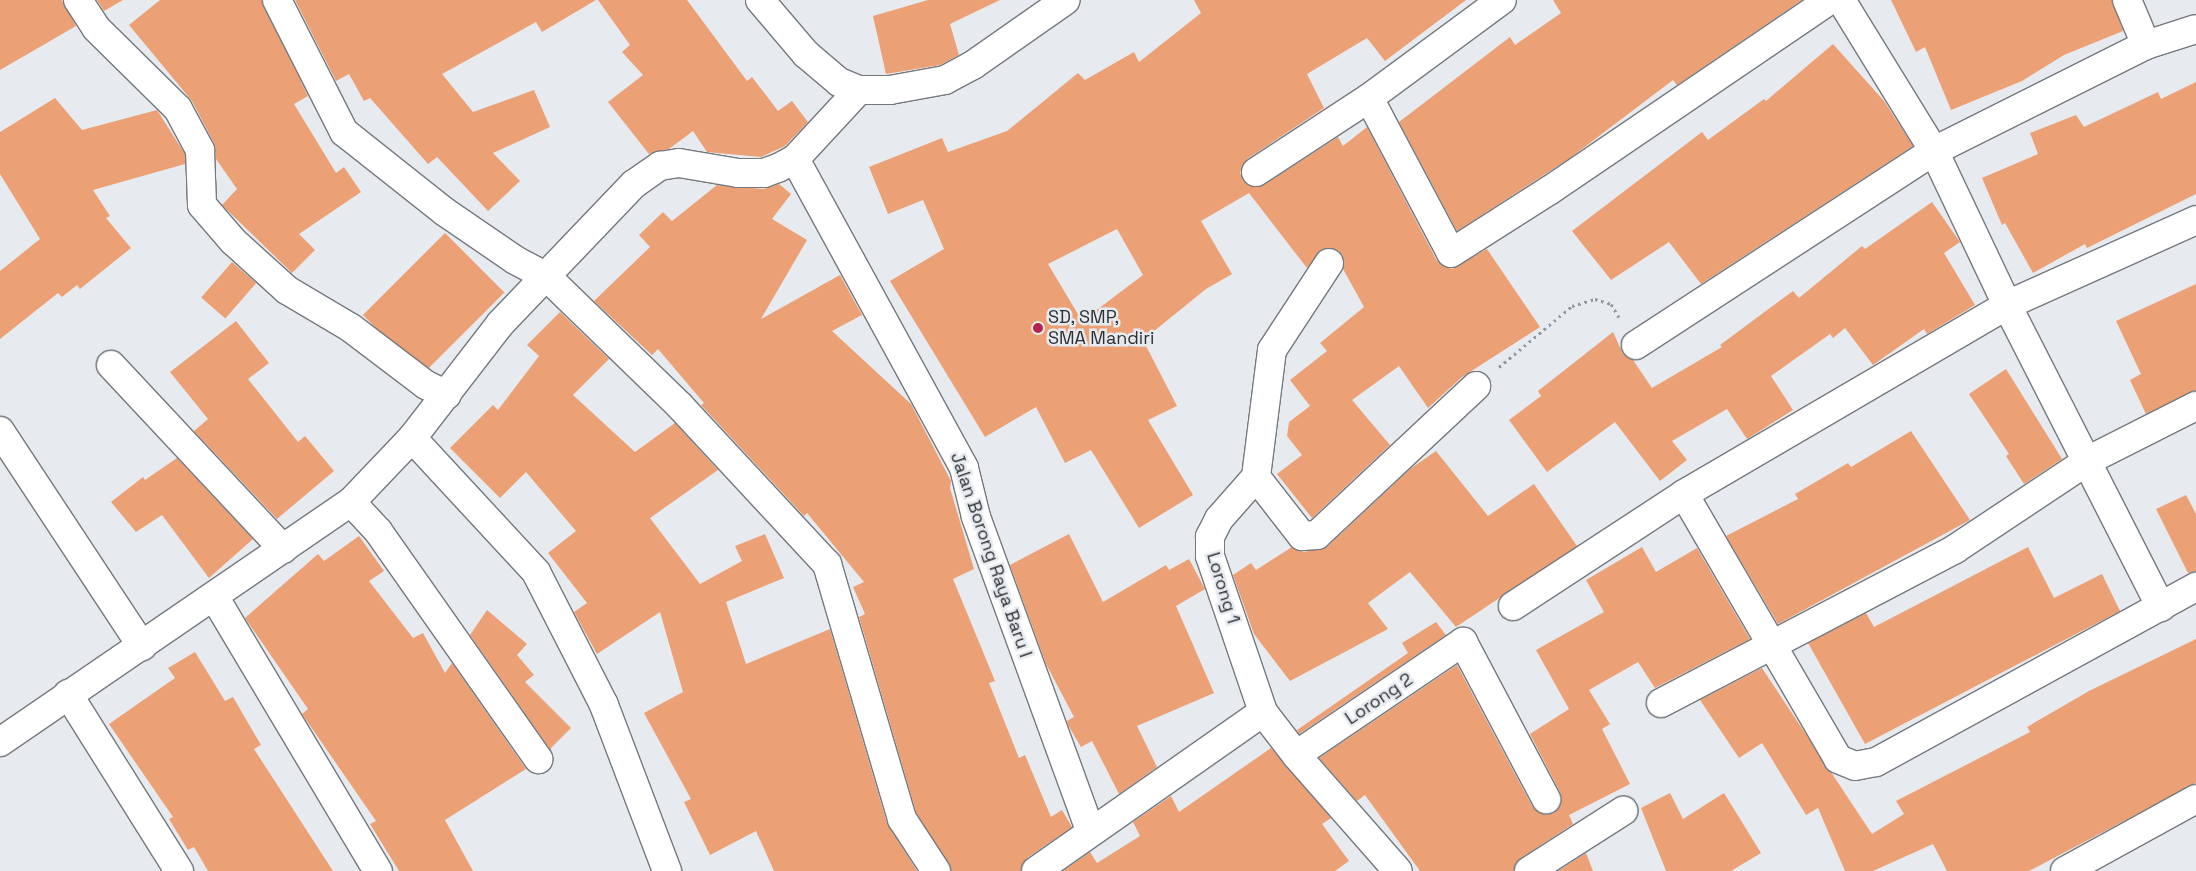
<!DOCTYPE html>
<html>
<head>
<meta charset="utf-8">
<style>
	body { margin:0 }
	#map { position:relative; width:2196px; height:871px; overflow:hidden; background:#e7ebf0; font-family:"Space Grotesk",sans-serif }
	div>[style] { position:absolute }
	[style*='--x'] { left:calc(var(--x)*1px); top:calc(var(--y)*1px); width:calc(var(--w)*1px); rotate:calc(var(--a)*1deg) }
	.building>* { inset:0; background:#eca075; transform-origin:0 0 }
	.path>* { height:3px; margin-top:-1.5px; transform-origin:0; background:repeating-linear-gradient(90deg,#95989b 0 2.5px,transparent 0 6.5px) }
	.roads { filter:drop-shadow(1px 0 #75797e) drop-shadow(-1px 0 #75797e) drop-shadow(0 1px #75797e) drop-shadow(0 -1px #75797e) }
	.minor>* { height:28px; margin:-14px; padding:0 14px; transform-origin:14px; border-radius:14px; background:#fff }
	.secondary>* { height:28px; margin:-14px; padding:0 14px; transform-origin:14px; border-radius:14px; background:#fff }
	.dots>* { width:14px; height:14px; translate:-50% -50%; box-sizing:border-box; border:2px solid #e7ebf0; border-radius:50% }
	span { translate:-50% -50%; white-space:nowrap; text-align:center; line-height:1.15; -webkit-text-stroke:5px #e7ebf0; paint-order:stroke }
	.poi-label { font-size:18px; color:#2d2f31 }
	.left { translate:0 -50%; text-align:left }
	.street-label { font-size:18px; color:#2d2f31 }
</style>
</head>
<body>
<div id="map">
	<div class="building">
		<div style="clip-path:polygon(0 0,62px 0,76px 26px,0 70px)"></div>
		<div style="clip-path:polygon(97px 0,123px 0,104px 11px)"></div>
		<div style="clip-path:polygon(160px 0,262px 0,308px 96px,294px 104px,336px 173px,344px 167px,361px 192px,299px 234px,315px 250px,292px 273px,222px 205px,237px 189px,216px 159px,214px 143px,192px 101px,129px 25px)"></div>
		<div style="clip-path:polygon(295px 0,596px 0,542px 32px,536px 22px,442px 74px,473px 112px,534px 90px,550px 127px,493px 153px,520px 181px,488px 211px,437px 157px,428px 164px,370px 98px,364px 101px,349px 74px,336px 81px)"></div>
		<div style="clip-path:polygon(598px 0,687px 0,747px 81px,752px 77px,778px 111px,792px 101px,808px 122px,785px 146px,761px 157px,707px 152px,693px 131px,669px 149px,649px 154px,608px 102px,643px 75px,622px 52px,630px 45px)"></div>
		<div style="clip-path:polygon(928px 0,1000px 0,950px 24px,959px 55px,940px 65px,886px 74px,873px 16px)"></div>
		<div style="clip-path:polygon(evenodd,1194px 0,1466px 0,1385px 61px,1367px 38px,1307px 74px,1324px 108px,1247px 159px,1240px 173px,1249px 186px,1264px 185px,1338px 137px,1343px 146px,1367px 127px,1437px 261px,1452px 269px,1487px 249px,1540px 327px,1462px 377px,1428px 408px,1399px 366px,1352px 400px,1390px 445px,1312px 518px,1277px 474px,1302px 455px,1287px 436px,1289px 422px,1310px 406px,1290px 380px,1327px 351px,1320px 343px,1364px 307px,1343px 269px,1343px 256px,1338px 250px,1322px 249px,1307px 268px,1249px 193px,1201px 221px,1232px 274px,1206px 289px,1143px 340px,1177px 406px,1148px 420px,1193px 495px,1139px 528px,1091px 450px,1065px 463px,1036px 407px,985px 437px,890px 281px,944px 249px,923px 200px,888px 214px,869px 167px,942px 138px,948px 152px,1007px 131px,1078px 73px,1085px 80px,1134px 52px,1139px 62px,1201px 13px,1194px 0,1117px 229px,1143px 275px,1082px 321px,1048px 264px,1117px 229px)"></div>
		<div style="clip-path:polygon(1553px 0,1802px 0,1677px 85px,1673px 80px,1570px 158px,1457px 231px,1399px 122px,1510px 37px,1515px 45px,1561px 13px)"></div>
		<div style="clip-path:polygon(1891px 0,2112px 0,2123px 31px,2064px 55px,2022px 81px,1951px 110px,1925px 47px,1916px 52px)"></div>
		<div style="clip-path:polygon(1833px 44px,1884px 101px,1913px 146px,1701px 284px,1669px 242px,1611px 280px,1572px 231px,1702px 132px,1708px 140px,1764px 99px,1766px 101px)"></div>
		<div style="clip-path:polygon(2196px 82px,2196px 194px,2087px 248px,2085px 244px,2033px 273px,2005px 223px,2002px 225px,1982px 178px,2038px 154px,2030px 133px,2076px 115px,2084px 127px,2158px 92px,2161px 99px)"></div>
		<div style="clip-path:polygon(55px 98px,82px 130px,157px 110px,185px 154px,185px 164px,93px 190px,110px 216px,106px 218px,131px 248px,80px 289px,77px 285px,62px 297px,58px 293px,0 339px,0 271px,40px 239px,0 174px,0 132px)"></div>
		<div style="clip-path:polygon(779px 184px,791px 194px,772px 219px,807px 240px,761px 319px,840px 275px,862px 315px,832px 331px,911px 404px,951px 481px,950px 488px,974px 569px,953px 579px,995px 681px,989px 683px,1019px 758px,1025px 755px,1051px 817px,1062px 810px,1072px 827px,1027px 858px,1021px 871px,951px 871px,916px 812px,859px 617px,865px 614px,853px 587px,864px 582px,807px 513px,804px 516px,701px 405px,704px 403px,658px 349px,652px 355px,594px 301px,650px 247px,639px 235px,663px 212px,672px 221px,717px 185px,764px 189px)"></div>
		<div style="clip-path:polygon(1932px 202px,1960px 242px,1944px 253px,1975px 305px,1927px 334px,1924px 329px,1873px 365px,1845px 328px,1833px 338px,1830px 334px,1771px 376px,1793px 410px,1747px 439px,1727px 409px,1672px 441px,1687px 460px,1660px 481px,1615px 422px,1547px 472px,1509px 420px,1541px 396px,1538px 391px,1613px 332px,1623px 354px,1633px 360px,1652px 388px,1722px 347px,1720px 345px,1793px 291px,1799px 298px,1862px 246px,1865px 249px)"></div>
		<div style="left:445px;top:233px;width:84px;height:116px;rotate:45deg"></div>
		<div style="left:232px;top:262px;width:32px;height:47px;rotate:41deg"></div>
		<div style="clip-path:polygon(2196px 284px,2196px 391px,2146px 414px,2130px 380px,2141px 374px,2116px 321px)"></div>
		<div style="clip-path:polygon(560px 312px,609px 359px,573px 395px,635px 452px,675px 423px,718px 470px,650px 518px,700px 584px,742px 561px,735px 546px,765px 534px,784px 578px,726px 602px,746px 664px,830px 629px,887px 823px,917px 871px,774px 871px,756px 831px,710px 855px,684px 802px,691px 799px,644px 713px,683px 692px,660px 612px,597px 654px,574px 612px,587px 603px,548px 553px,576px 531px,526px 472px,500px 498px,450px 448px,493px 405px,498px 410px,539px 356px,527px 345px)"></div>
		<div style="clip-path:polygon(236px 321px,269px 363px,248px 379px,298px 442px,305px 436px,334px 471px,277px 519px,194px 431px,208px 419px,170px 372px)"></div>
		<div style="clip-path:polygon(2006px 369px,2062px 459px,2024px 484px,2006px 456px,2009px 454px,1969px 394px)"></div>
		<div style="clip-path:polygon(1911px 431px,1970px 520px,1778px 624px,1726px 536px,1798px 499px,1795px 494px,1848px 463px,1851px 467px)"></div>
		<div style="clip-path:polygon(1436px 451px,1488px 516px,1534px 484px,1577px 546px,1456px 627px,1410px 572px,1368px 603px,1388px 629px,1290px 681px,1254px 634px,1233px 575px,1251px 563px,1256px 570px,1292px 547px,1303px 552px,1327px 547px,1410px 469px)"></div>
		<div style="clip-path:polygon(177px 458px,253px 539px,209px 578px,162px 515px,136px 532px,111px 502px,143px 477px,145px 480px)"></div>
		<div style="clip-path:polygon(2186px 495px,2196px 514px,2196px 571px,2188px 573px,2156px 509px)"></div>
		<div style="clip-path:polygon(1069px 534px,1103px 602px,1166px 565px,1169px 570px,1189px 559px,1205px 589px,1176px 606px,1214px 693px,1137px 726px,1157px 767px,1119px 794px,1092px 741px,1081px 747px,1068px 725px,1067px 721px,1074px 717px,1046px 664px,1010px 565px)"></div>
		<div style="clip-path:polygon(359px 536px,384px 571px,369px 581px,413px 638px,423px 633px,445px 673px,452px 663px,526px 769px,445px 820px,473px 871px,399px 871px,370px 824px,376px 821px,302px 714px,308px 709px,245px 618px,318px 554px,324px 561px)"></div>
		<div style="clip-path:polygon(1642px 547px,1656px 572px,1697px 548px,1750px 639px,1655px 688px,1638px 662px,1589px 690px,1610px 724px,1602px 729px,1630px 784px,1569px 815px,1573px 824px,1521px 858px,1513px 871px,1420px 871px,1365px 795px,1357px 801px,1319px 758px,1457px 665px,1532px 806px,1545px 815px,1554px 813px,1562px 800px,1560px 792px,1530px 734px,1569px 709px,1536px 650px,1604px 612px,1586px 580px)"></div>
		<div style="clip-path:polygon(2028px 547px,2054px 598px,2102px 574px,2120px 611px,1865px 744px,1808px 643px,1866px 613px,1874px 627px)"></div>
		<div style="clip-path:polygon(487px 610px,527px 644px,517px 655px,534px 675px,525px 682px,571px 728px,551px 748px,552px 752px,470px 635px)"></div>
		<div style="clip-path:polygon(1436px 622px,1446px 635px,1299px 734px,1297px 730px,1408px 653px,1402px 643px)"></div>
		<div style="clip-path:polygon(2196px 639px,2196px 783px,2029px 871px,1947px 871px,1933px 844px,1873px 871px,1845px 871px,1818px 808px,1806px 815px,1762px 743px,1739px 758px,1700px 700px,1762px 668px,1872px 834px,1904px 814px,1896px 801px,2030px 732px,2027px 727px,2089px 691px)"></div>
		<div style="clip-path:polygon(195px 652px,225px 701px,233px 697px,261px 745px,254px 749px,333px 871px,208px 871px,194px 847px,188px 850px,169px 819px,173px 817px,109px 724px,175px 678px,168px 668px)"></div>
		<div style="clip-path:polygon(1271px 748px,1331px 818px,1322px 824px,1349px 861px,1335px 871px,1063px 871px,1090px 852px,1097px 863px,1140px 836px,1133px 822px,1171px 796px,1179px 812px)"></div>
		<div style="clip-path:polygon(1670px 793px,1683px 819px,1724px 793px,1761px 853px,1731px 871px,1666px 871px,1641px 808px)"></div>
		<div style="clip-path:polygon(1586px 853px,1593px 871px,1558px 871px)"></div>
	</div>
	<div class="path">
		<div style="--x:1499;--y:367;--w:95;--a:-39.9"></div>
		<div style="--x:1572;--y:306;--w:24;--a:-17"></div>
		<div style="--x:1595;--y:299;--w:17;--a:17"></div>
		<div style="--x:1611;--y:304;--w:17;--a:59"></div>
	</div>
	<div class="roads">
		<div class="minor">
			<div style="--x:78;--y:0;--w:33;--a:57"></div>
			<div style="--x:96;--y:28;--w:115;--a:44.6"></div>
			<div style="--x:178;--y:109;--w:47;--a:61.8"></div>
			<div style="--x:200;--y:150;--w:55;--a:87.9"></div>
			<div style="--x:202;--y:205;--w:48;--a:49.3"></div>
			<div style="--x:233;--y:241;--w:73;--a:42.2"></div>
			<div style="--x:287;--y:290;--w:74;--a:30.7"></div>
			<div style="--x:351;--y:328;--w:94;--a:37.2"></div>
			<div style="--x:426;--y:385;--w:23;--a:25"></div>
			<div style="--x:277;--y:0;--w:148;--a:63.1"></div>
			<div style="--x:344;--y:132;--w:129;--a:38.4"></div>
			<div style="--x:445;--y:212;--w:85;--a:34.4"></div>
			<div style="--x:515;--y:260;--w:36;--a:28"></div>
			<div style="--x:547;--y:277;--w:185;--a:44.1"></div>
			<div style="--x:680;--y:406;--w:216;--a:47.1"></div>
			<div style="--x:827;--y:564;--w:266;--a:73.6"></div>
			<div style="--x:902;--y:819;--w:62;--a:56.8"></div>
			<div style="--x:1841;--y:0;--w:177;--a:58.4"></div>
			<div style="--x:1934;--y:151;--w:170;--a:64.6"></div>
			<div style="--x:2007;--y:305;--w:339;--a:63"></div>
			<div style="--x:2127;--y:0;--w:49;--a:67.1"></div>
			<div style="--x:1369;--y:98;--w:175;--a:62.1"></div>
			<div style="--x:1451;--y:253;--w:117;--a:-32.5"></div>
			<div style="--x:1550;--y:190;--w:338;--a:-34.2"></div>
			<div style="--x:795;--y:159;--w:352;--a:61.3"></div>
			<div style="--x:964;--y:468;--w:50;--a:76.2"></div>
			<div style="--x:976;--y:517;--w:333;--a:70"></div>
			<div style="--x:1256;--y:172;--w:135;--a:-33.2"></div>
			<div style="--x:1369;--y:98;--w:165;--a:-36.4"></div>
			<div style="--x:1329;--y:263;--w:104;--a:123.2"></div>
			<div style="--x:1272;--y:350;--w:128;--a:97.2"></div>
			<div style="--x:1256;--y:477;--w:75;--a:52.1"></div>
			<div style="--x:1302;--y:536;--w:15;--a:-4"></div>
			<div style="--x:1317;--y:535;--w:218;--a:-43.1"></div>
			<div style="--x:1636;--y:345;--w:356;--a:-33.1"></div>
			<div style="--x:1934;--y:151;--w:237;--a:-26.6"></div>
			<div style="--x:2146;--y:45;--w:52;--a:-17.7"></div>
			<div style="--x:111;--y:365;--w:252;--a:46.9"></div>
			<div style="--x:0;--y:431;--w:258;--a:56.6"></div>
			<div style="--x:412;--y:438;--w:183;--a:47.2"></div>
			<div style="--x:536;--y:572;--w:149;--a:62.9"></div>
			<div style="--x:604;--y:705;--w:178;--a:69.2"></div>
			<div style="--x:1256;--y:477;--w:56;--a:131.4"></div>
			<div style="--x:1219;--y:519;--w:20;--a:117"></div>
			<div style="--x:1210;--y:537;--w:19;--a:90"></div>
			<div style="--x:1210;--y:556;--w:165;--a:71.2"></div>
			<div style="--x:1263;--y:712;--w:54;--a:52.5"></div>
			<div style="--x:1296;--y:755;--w:154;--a:48.7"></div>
			<div style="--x:1684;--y:494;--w:306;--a:59.8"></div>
			<div style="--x:1838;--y:759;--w:18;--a:22"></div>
			<div style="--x:1855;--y:766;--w:21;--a:-11"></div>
			<div style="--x:1876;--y:762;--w:365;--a:-28.7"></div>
			<div style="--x:351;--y:502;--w:40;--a:47"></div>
			<div style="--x:378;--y:531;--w:279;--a:54.9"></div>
			<div style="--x:215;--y:598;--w:318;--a:59.2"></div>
			<div style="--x:1513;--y:606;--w:204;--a:-33.2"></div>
			<div style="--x:1684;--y:494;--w:374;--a:-30.3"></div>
			<div style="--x:2007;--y:305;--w:207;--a:-24.2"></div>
			<div style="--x:68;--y:694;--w:209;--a:57.9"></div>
			<div style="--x:1661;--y:703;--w:332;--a:-27.6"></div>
			<div style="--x:1955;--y:549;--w:161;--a:-33.6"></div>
			<div style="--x:2089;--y:460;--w:120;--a:-26.8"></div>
			<div style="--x:0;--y:742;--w:425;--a:-34.4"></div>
			<div style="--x:351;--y:502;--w:88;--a:-46.4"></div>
			<div style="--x:412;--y:438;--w:144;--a:-52.3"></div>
			<div style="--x:500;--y:324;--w:194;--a:-46.3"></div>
			<div style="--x:634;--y:184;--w:32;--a:-35"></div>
			<div style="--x:660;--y:166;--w:19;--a:-9"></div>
			<div style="--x:679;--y:163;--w:60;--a:9.6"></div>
			<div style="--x:738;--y:173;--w:26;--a:0"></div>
			<div style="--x:764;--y:173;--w:15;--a:-20"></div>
			<div style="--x:778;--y:168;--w:19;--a:-28"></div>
			<div style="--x:795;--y:159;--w:94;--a:-47.2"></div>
			<div style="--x:1296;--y:755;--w:202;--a:-34.1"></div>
			<div style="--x:1463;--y:642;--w:178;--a:62.1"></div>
			<div style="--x:1036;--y:871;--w:277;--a:-35"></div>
			<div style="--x:1529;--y:871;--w:112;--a:-32.6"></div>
			<div style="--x:2065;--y:871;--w:149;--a:-28.8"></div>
		</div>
		<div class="secondary">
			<div style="--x:760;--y:0;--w:71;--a:49.6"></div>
			<div style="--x:806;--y:54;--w:43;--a:40.3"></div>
			<div style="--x:839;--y:82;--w:22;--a:22"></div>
			<div style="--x:859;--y:90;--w:31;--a:0"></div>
			<div style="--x:890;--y:90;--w:56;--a:-10.3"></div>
			<div style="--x:945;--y:80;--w:32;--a:-28"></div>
			<div style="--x:973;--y:65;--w:113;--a:-35"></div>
		</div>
	</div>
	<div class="dots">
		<div style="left:1038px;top:328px;background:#b5244c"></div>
	</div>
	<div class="poi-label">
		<span class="left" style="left:1048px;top:328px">SD, SMP,<br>SMA Mandiri</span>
	</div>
	<div class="street-label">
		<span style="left:991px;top:555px;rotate:71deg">Jalan Borong Raya Baru I</span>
		<span style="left:1223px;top:588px;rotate:73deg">Lorong 1</span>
		<span style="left:1379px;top:699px;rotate:-34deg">Lorong 2</span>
	</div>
</div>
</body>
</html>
